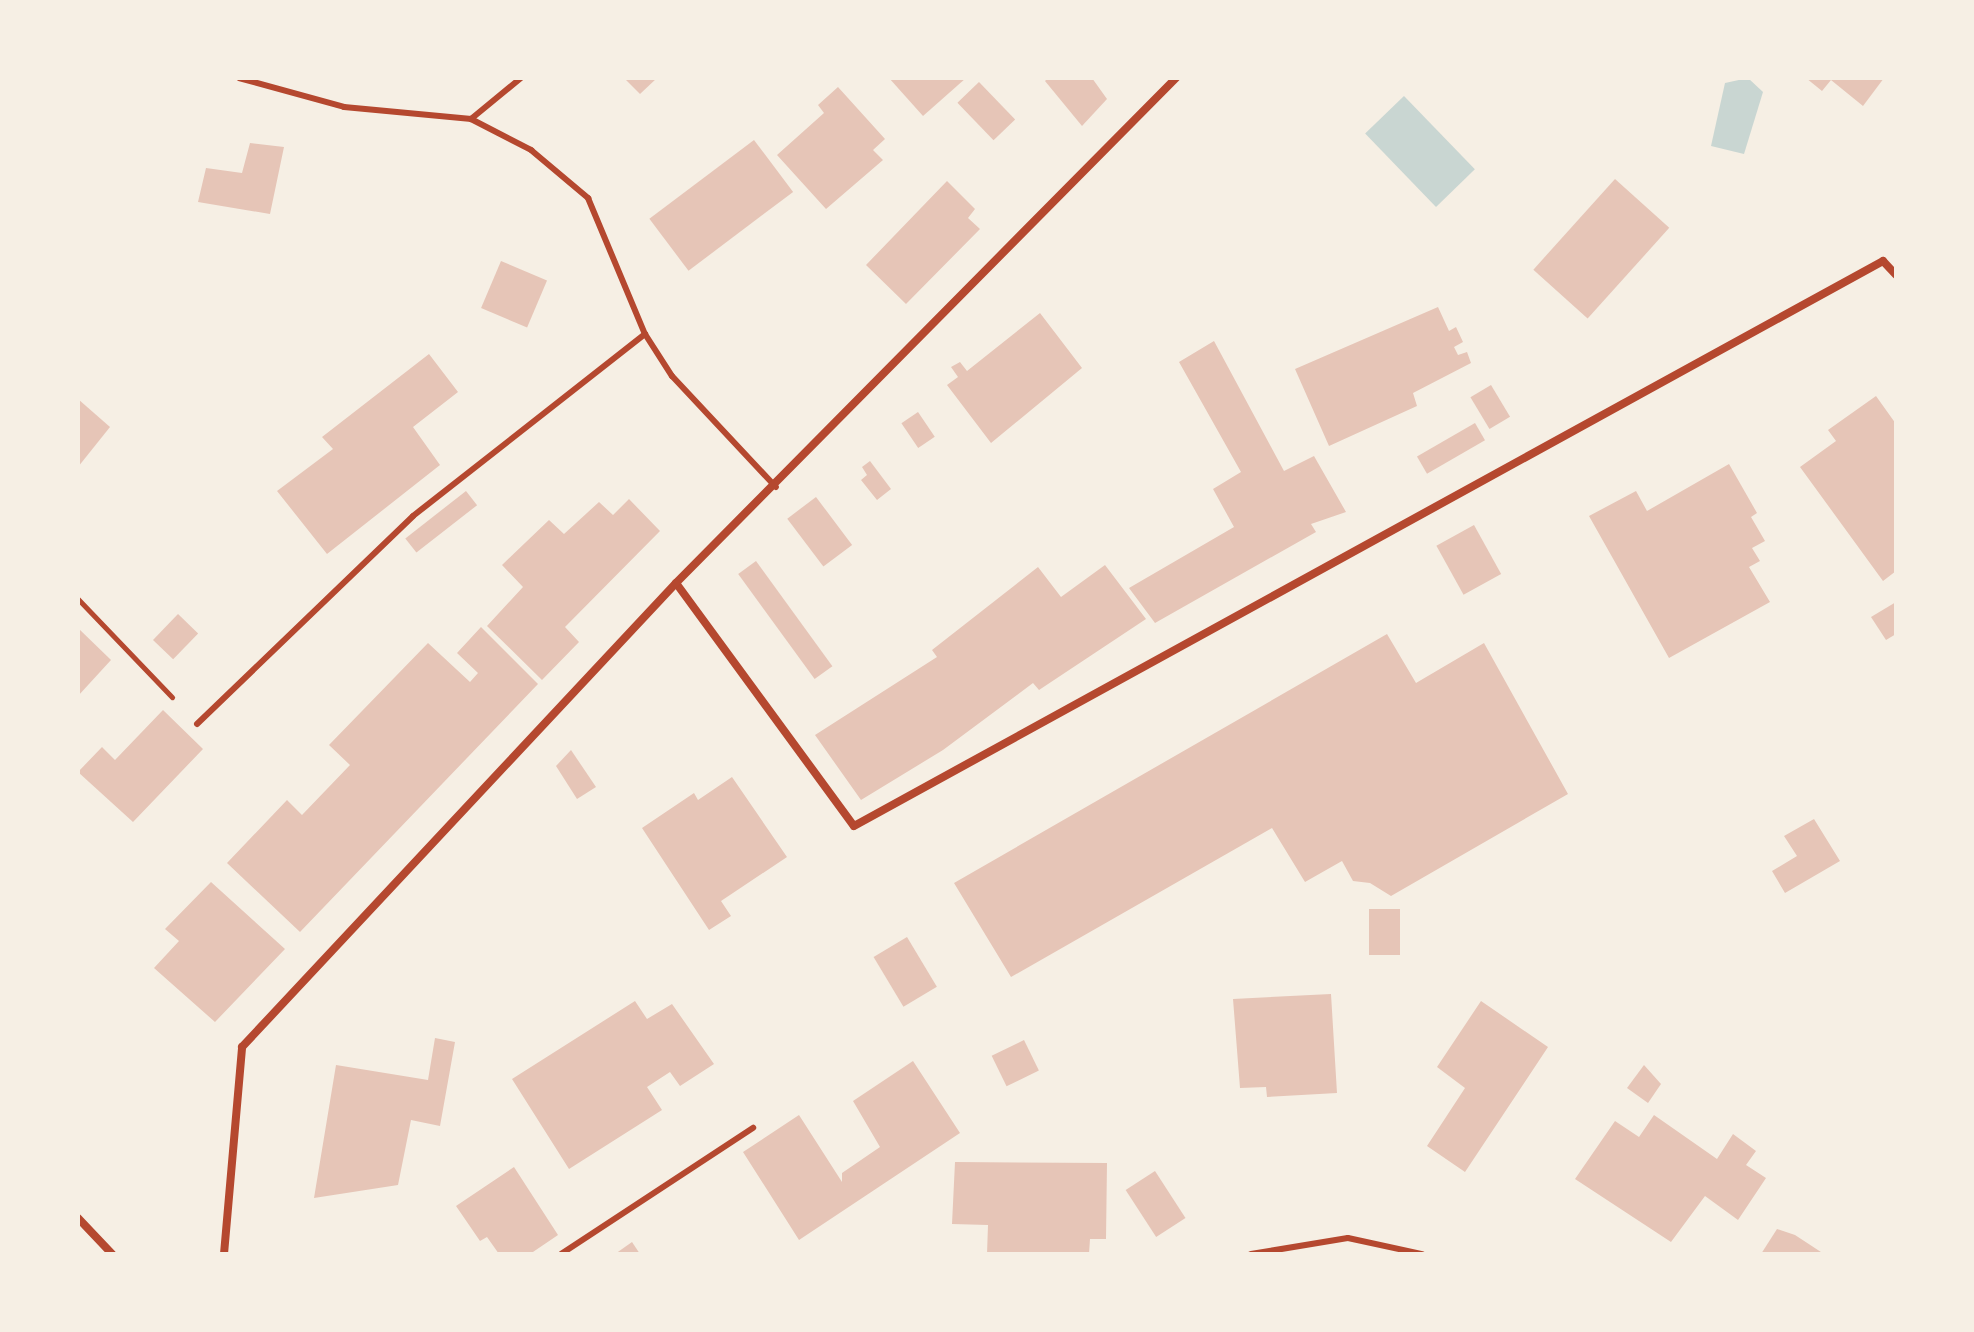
<!DOCTYPE html>
<html>
<head>
<meta charset="utf-8">
<style>
	body { margin:0 }
	#map { position:relative; width:1974px; height:1332px; overflow:hidden; background:#f6efe4; font-family:"Golos Text",sans-serif }
	div>[style] { position:absolute }
	[style*='--x'] { left:calc(var(--x)*1px); top:calc(var(--y)*1px); width:calc(var(--w)*1px); rotate:calc(var(--a)*1deg) }
	.water>* { inset:0; background:#c9d6d2; transform-origin:0 0 }
	.building>* { inset:0; background:#e6c5b7; transform-origin:0 0 }
	.path>* { height:5px; margin:-2.5px; padding:0 2.5px; transform-origin:2.5px; border-radius:2.5px; background:#b5482f }
	.service>* { height:6px; margin:-3px; padding:0 3px; transform-origin:3px; border-radius:3px; background:#b5482f }
	.minor>* { height:8px; margin:-4px; padding:0 4px; transform-origin:4px; border-radius:4px; background:#b5482f }
	span { translate:-50% -50%; white-space:nowrap; text-align:center; line-height:1.15; -webkit-text-stroke:6px #f6efe4; paint-order:stroke }
	.frame { position:absolute; inset:0; border:80px solid #f6efe4; pointer-events:none }
</style>
</head>
<body>
<div id="map">
	<div class="water">
		<div style="clip-path:polygon(1748px 78px,1763px 92px,1744px 154px,1711px 146px,1725px 83px)"></div>
		<div style="left:1404px;top:96px;width:102px;height:54px;rotate:46deg"></div>
	</div>
	<div class="building">
		<div style="clip-path:polygon(624px 78px,657px 78px,640px 94px)"></div>
		<div style="clip-path:polygon(889px 78px,966px 78px,923px 116px)"></div>
		<div style="clip-path:polygon(1048px 78px,1092px 78px,1107px 99px,1082px 126px,1045px 81px)"></div>
		<div style="clip-path:polygon(1806px 78px,1884px 78px,1863px 106px,1831px 80px,1822px 91px)"></div>
		<div style="left:979px;top:82px;width:52px;height:30px;rotate:46deg"></div>
		<div style="clip-path:polygon(838px 87px,885px 139px,873px 150px,883px 160px,826px 209px,777px 155px,824px 113px,818px 105px)"></div>
		<div style="left:754px;top:140px;width:65px;height:131px;rotate:53deg"></div>
		<div style="clip-path:polygon(250px 143px,284px 147px,270px 214px,198px 202px,206px 168px,242px 173px)"></div>
		<div style="left:1615px;top:179px;width:73px;height:122px;rotate:42deg"></div>
		<div style="clip-path:polygon(947px 181px,975px 209px,968px 218px,980px 229px,906px 304px,866px 265px)"></div>
		<div style="left:501px;top:261px;width:50px;height:51px;rotate:23deg"></div>
		<div style="clip-path:polygon(1438px 307px,1449px 331px,1456px 327px,1463px 342px,1454px 347px,1458px 355px,1467px 352px,1471px 363px,1413px 393px,1417px 406px,1329px 446px,1295px 369px)"></div>
		<div style="clip-path:polygon(1040px 313px,1082px 368px,991px 443px,947px 385px,958px 377px,951px 367px,960px 362px,967px 371px)"></div>
		<div style="clip-path:polygon(1214px 341px,1284px 471px,1314px 456px,1346px 512px,1311px 524px,1316px 532px,1155px 623px,1129px 588px,1234px 527px,1213px 489px,1241px 472px,1179px 362px)"></div>
		<div style="clip-path:polygon(429px 354px,458px 392px,413px 427px,440px 465px,327px 554px,277px 491px,333px 449px,322px 437px)"></div>
		<div style="left:1491px;top:385px;width:37px;height:24px;rotate:59deg"></div>
		<div style="clip-path:polygon(1876px 396px,1896px 424px,1896px 571px,1883px 581px,1800px 467px,1836px 441px,1828px 430px)"></div>
		<div style="clip-path:polygon(78px 399px,110px 427px,78px 467px)"></div>
		<div style="left:918px;top:412px;width:30px;height:20px;rotate:56deg"></div>
		<div style="left:1475px;top:423px;width:20px;height:67px;rotate:60deg"></div>
		<div style="clip-path:polygon(870px 461px,891px 489px,877px 500px,861px 480px,867px 475px,862px 467px)"></div>
		<div style="clip-path:polygon(1729px 464px,1757px 513px,1751px 517px,1765px 541px,1752px 548px,1760px 561px,1749px 567px,1770px 602px,1669px 658px,1589px 516px,1636px 491px,1647px 511px)"></div>
		<div style="left:466px;top:491px;width:18px;height:77px;rotate:52deg"></div>
		<div style="left:816px;top:497px;width:60px;height:36px;rotate:53deg"></div>
		<div style="clip-path:polygon(629px 499px,660px 531px,565px 627px,579px 642px,542px 680px,487px 626px,523px 587px,502px 565px,549px 520px,564px 534px,599px 502px,613px 515px)"></div>
		<div style="left:1474px;top:525px;width:56px;height:43px;rotate:61deg"></div>
		<div style="left:756px;top:561px;width:130px;height:22px;rotate:54deg"></div>
		<div style="clip-path:polygon(1105px 565px,1146px 619px,1039px 690px,1033px 683px,943px 750px,861px 800px,815px 735px,937px 657px,932px 650px,1038px 567px,1061px 597px)"></div>
		<div style="clip-path:polygon(1896px 602px,1896px 634px,1886px 640px,1871px 617px)"></div>
		<div style="left:178px;top:614px;width:28px;height:36px;rotate:44deg"></div>
		<div style="clip-path:polygon(481px 627px,538px 684px,300px 932px,227px 863px,287px 800px,302px 815px,350px 765px,329px 745px,428px 643px,470px 682px,478px 673px,457px 653px)"></div>
		<div style="clip-path:polygon(78px 628px,111px 660px,78px 696px)"></div>
		<div style="clip-path:polygon(1387px 634px,1416px 683px,1484px 643px,1568px 794px,1391px 896px,1370px 883px,1353px 881px,1342px 861px,1305px 882px,1272px 828px,1011px 977px,954px 883px)"></div>
		<div style="clip-path:polygon(163px 710px,203px 749px,133px 822px,78px 772px,102px 747px,115px 760px)"></div>
		<div style="clip-path:polygon(571px 750px,596px 787px,577px 799px,556px 766px)"></div>
		<div style="clip-path:polygon(732px 777px,787px 857px,721px 901px,731px 916px,709px 930px,642px 828px,694px 793px,698px 800px)"></div>
		<div style="clip-path:polygon(1814px 819px,1840px 861px,1785px 893px,1772px 871px,1797px 856px,1784px 836px)"></div>
		<div style="clip-path:polygon(211px 882px,285px 949px,215px 1022px,154px 968px,179px 941px,165px 929px)"></div>
		<div style="left:1400px;top:909px;width:46px;height:31px;rotate:90deg"></div>
		<div style="left:907px;top:937px;width:58px;height:39px;rotate:59deg"></div>
		<div style="clip-path:polygon(1331px 994px,1337px 1093px,1267px 1097px,1266px 1087px,1240px 1088px,1233px 999px)"></div>
		<div style="clip-path:polygon(635px 1001px,647px 1019px,672px 1004px,714px 1064px,680px 1086px,670px 1072px,647px 1087px,662px 1110px,569px 1169px,512px 1079px)"></div>
		<div style="clip-path:polygon(1481px 1001px,1548px 1047px,1465px 1172px,1427px 1146px,1465px 1088px,1437px 1067px)"></div>
		<div style="clip-path:polygon(435px 1038px,455px 1042px,440px 1126px,411px 1120px,398px 1185px,314px 1198px,336px 1065px,428px 1080px)"></div>
		<div style="left:1024px;top:1040px;width:34px;height:36px;rotate:64deg"></div>
		<div style="clip-path:polygon(913px 1061px,960px 1133px,799px 1240px,743px 1152px,799px 1115px,842px 1182px,842px 1173px,880px 1147px,853px 1101px)"></div>
		<div style="clip-path:polygon(1644px 1065px,1661px 1084px,1648px 1103px,1627px 1088px)"></div>
		<div style="clip-path:polygon(1654px 1115px,1717px 1159px,1733px 1134px,1756px 1151px,1746px 1165px,1766px 1178px,1738px 1220px,1705px 1196px,1671px 1242px,1575px 1179px,1615px 1121px,1639px 1137px)"></div>
		<div style="clip-path:polygon(955px 1162px,1107px 1163px,1106px 1239px,1090px 1239px,1089px 1254px,987px 1254px,988px 1225px,952px 1224px)"></div>
		<div style="clip-path:polygon(514px 1167px,558px 1235px,530px 1254px,499px 1254px,487px 1237px,480px 1241px,456px 1206px)"></div>
		<div style="left:1155px;top:1171px;width:56px;height:35px;rotate:57deg"></div>
		<div style="clip-path:polygon(1777px 1229px,1795px 1235px,1824px 1254px,1761px 1254px)"></div>
		<div style="clip-path:polygon(632px 1242px,640px 1254px,615px 1254px)"></div>
	</div>
	<div class="path">
		<div style="--x:78;--y:599;--w:136;--a:46.2"></div>
	</div>
	<div class="service">
		<div style="--x:239;--y:78;--w:109;--a:15.4"></div>
		<div style="--x:344;--y:107;--w:128;--a:5.4"></div>
		<div style="--x:471;--y:119;--w:68;--a:27.3"></div>
		<div style="--x:531;--y:150;--w:75;--a:40.1"></div>
		<div style="--x:588;--y:198;--w:147;--a:67.3"></div>
		<div style="--x:645;--y:334;--w:50;--a:57.3"></div>
		<div style="--x:672;--y:376;--w:152;--a:46.9"></div>
		<div style="--x:471;--y:119;--w:65;--a:-39.4"></div>
		<div style="--x:197;--y:724;--w:300;--a:-43.9"></div>
		<div style="--x:413;--y:516;--w:295;--a:-38.1"></div>
		<div style="--x:561;--y:1254;--w:230;--a:-33.3"></div>
		<div style="--x:1251;--y:1254;--w:98;--a:-9.4"></div>
		<div style="--x:1348;--y:1238;--w:76;--a:12.2"></div>
	</div>
	<div class="minor">
		<div style="--x:676;--y:583;--w:301;--a:53.8"></div>
		<div style="--x:854;--y:826;--w:1174;--a:-28.77"></div>
		<div style="--x:1883;--y:261;--w:19;--a:47"></div>
		<div style="--x:78;--y:1218;--w:50;--a:46.6"></div>
		<div style="--x:224;--y:1254;--w:208;--a:-85"></div>
		<div style="--x:242;--y:1047;--w:635;--a:-46.91"></div>
		<div style="--x:676;--y:583;--w:711;--a:-45.29"></div>
	</div>
	<div class="frame"></div>
</div>
</body>
</html>
